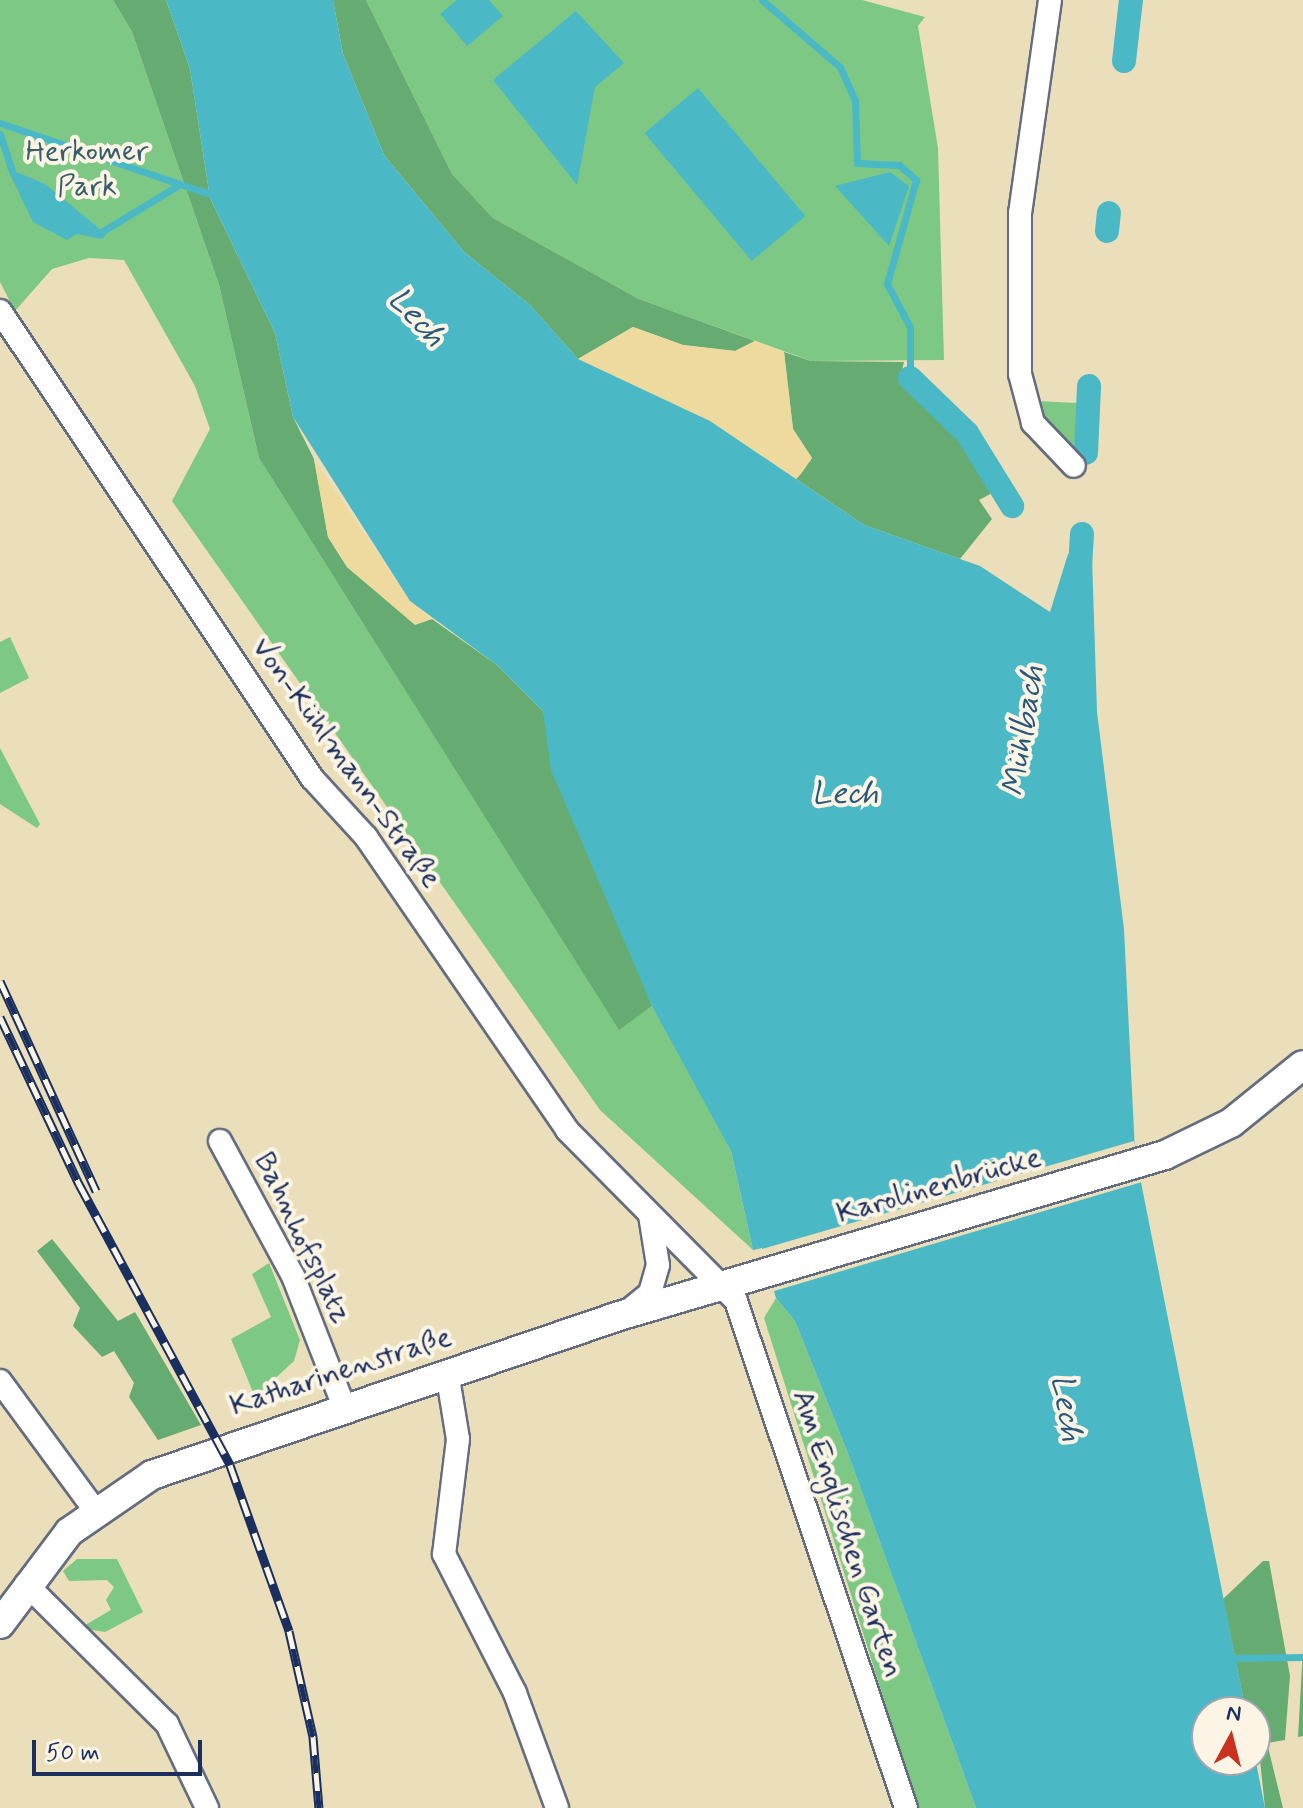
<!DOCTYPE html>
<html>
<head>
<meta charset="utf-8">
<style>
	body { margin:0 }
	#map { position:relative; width:1303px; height:1808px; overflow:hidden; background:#ebdfbb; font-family:Mynerve,sans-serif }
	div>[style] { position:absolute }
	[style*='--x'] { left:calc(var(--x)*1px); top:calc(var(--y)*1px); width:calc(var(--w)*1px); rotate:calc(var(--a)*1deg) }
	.green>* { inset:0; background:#7ec885 }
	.forest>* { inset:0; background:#66ac72 }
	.sand>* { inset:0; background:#eeda9e }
	.water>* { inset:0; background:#4bb8c6; transform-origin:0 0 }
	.pier>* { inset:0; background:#ebdfbb }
	.stream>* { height:7px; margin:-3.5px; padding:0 3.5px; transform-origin:3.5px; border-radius:3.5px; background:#4bb8c6 }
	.canal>* { height:24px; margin:-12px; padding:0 12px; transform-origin:12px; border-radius:12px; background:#4bb8c6 }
	.roads { filter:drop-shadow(2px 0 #646d7f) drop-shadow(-2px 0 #646d7f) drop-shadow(0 2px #646d7f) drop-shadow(0 -2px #646d7f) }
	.minor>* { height:22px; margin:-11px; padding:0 11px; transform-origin:11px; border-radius:11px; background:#fff }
	.major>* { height:28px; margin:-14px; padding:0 14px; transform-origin:14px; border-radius:14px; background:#fff }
	.rail>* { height:9px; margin-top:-4.5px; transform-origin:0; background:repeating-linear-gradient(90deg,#fcf5e5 0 18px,#1b2f5e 0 36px); box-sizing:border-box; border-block:2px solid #1b2f5e }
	span { translate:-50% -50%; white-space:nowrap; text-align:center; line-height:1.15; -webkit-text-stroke:8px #fcf5e5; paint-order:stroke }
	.park-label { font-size:30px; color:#395d6a }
	.street-label { font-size:30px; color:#1b2f5e }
	.water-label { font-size:32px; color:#29587d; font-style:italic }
	.north { position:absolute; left:1191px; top:1696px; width:80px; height:80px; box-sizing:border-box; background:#fcf5e5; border:2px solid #a2a6af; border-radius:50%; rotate:7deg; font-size:22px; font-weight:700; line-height:32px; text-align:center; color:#1b2f5e }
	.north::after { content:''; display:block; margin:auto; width:28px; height:36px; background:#c8321e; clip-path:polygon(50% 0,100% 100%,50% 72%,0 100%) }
	.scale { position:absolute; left:32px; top:1740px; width:170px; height:36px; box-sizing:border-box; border:4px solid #1b2f5e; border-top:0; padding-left:10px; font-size:24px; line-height:28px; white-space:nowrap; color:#1b2f5e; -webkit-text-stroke:6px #fcf5e5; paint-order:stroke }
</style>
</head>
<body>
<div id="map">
	<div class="green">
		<div style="clip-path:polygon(0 0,113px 0,132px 32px,219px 285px,259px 458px,619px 1029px,652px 1006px,675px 1041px,731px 1151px,753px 1250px,600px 1110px,172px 501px,210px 429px,195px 386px,124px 260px,89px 258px,52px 269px,15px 311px,0 282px)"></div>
		<div style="clip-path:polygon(366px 0,862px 0,925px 17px,918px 26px,938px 148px,944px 360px,811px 361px,639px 299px,493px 218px,452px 174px)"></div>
		<div style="clip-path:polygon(1037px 401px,1077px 403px,1076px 451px,1043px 418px)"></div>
		<div style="clip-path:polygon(10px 637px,29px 678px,0 693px,0 642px)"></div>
		<div style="clip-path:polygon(0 748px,40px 824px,37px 828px,0 804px)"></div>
		<div style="clip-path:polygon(269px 1263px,300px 1340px,294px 1361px,255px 1397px,231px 1339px,271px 1317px,252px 1274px)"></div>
		<div style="clip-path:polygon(776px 1298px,795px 1321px,847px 1451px,976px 1808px,918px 1808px,764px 1318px)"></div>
		<div style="clip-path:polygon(77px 1559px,117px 1559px,143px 1612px,105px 1632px,80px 1628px,111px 1610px,106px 1600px,114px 1587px,107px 1580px,69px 1581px,63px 1571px)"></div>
	</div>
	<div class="forest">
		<div style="clip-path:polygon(113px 0,166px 0,190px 69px,210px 198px,275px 333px,293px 417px,314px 459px,328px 537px,347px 567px,415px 624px,432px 619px,497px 665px,543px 711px,652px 1006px,619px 1030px,259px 458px,219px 285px,132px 32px)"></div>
		<div style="clip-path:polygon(333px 0,366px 0,452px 174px,493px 218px,639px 299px,755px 341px,735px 351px,683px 345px,633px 327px,578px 359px,530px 305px,464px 252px,384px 155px,343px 54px)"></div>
		<div style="clip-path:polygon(784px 352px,811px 361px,904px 362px,901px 374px,965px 435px,996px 491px,979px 500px,992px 519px,960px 559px,864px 525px,796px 479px,812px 458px,793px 429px)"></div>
		<div style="clip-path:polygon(52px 1239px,118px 1321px,135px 1312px,201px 1425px,158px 1440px,129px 1397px,134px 1383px,114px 1351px,102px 1357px,73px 1326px,80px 1308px,37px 1251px)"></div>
		<div style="clip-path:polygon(1263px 1561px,1269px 1561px,1290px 1676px,1285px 1740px,1267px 1743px,1283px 1808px,1265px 1808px,1255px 1712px,1246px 1712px,1223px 1599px)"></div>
		<div style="clip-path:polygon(1303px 1648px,1303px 1736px,1298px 1737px,1303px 1649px)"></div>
	</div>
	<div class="sand">
		<div style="clip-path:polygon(633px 327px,683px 345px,735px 351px,755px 341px,784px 352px,793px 429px,812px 458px,801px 474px,796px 479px,710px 421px,578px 359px)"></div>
		<div style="clip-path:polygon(314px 459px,410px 601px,432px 619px,415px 625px,347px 567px,328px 537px)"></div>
	</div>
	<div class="water">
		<div style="clip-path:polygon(166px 0,333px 0,343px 54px,384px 155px,464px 252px,530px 305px,578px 359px,710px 421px,864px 525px,980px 566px,1050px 612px,1068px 554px,1092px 557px,1097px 712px,1124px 929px,1135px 1152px,1246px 1712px,1207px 1712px,1207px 1760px,1255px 1757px,1265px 1808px,976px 1808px,847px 1451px,795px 1321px,776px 1298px,762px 1248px,753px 1250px,731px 1151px,652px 1006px,551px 770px,543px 711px,497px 665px,410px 601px,293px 417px,275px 333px,210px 198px,190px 69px)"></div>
		<div style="clip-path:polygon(457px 0,489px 0,503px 16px,467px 46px,440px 14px)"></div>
		<div style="clip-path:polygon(576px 11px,624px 63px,595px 87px,577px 185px,493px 80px)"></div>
		<div style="left:698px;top:88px;width:167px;height:70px;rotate:50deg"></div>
		<div style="clip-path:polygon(7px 168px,45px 184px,106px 234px,102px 239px,77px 234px,67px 240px,33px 222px)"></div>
		<div style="clip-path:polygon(890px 172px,909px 186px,889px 246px,835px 186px)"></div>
	</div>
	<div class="pier">
		<div style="clip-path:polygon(1134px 1141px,1142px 1182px,771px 1292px,759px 1253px,752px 1252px)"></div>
	</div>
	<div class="stream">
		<div style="--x:762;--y:0;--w:103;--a:40.7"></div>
		<div style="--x:840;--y:67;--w:36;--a:66"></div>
		<div style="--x:855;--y:100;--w:63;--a:88.2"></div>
		<div style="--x:857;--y:163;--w:42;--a:2.7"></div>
		<div style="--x:899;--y:165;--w:23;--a:41"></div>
		<div style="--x:916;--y:180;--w:108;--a:105.6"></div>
		<div style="--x:887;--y:284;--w:49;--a:61.9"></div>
		<div style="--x:910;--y:327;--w:51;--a:90"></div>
		<div style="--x:0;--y:123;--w:231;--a:18.7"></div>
		<div style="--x:0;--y:134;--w:39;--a:72"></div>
		<div style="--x:98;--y:234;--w:92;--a:-31.3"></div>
		<div style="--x:1229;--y:1658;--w:74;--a:-0.8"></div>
	</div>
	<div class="canal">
		<div style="--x:1124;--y:61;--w:61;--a:-83.5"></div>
		<div style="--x:1107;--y:231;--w:18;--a:-84"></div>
		<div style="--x:910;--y:378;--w:79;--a:44"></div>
		<div style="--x:967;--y:433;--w:86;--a:58.3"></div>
		<div style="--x:1086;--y:453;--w:67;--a:-87.4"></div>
		<div style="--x:1079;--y:584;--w:50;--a:-86.6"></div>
	</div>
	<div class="roads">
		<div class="minor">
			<div style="--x:1050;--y:0;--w:215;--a:98"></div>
			<div style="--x:1020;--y:213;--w:161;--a:90"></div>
			<div style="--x:1020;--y:374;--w:51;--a:75.1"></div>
			<div style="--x:1033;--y:423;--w:59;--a:46.4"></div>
			<div style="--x:0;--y:311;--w:562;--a:56.25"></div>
			<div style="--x:312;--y:778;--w:80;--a:47.5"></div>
			<div style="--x:366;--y:837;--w:355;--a:55.5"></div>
			<div style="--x:567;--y:1130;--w:240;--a:45.3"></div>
			<div style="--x:736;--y:1301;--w:535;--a:71.46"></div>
			<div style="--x:220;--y:1141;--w:153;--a:61.6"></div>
			<div style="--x:293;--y:1276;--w:141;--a:68.7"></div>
			<div style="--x:628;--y:1311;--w:28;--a:-39"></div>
			<div style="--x:650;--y:1293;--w:29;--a:-74"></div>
			<div style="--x:658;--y:1265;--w:51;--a:-99.1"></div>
			<div style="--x:447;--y:1372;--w:68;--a:80.7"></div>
			<div style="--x:458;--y:1439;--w:116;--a:96.9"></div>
			<div style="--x:444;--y:1554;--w:156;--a:62.9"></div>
			<div style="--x:515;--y:1693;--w:122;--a:69.9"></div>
			<div style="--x:0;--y:1381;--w:159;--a:53.7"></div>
			<div style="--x:26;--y:1584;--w:199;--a:44.8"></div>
			<div style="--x:167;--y:1724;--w:93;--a:64.5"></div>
		</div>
		<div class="major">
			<div style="--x:0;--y:1624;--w:115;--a:-53.1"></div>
			<div style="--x:69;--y:1532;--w:101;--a:-34.5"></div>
			<div style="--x:152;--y:1475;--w:493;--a:-18.8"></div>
			<div style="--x:619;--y:1316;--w:569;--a:-16.43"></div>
			<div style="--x:1165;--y:1155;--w:73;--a:-25.9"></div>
			<div style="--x:1231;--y:1123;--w:92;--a:-38.9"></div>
		</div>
	</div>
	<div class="rail">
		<div style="--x:0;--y:981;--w:231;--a:65.4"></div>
		<div style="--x:0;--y:1017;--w:185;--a:64.7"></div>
		<div style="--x:79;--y:1184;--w:319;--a:61.7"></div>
		<div style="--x:230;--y:1465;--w:176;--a:70.4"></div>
		<div style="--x:289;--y:1631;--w:109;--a:77.2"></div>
		<div style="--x:313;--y:1737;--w:71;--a:85.2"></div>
	</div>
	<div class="park-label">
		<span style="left:87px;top:169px">Herkomer<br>Park</span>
	</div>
	<div class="street-label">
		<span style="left:346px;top:763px;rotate:54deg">Von-Kühlmann-Straße</span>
		<span style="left:939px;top:1186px;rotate:-16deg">Karolinenbrücke</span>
		<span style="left:302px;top:1238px;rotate:64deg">Bahnhofsplatz</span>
		<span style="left:341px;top:1372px;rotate:-18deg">Katharinenstraße</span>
		<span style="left:847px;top:1534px;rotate:72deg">Am Englischen Garten</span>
	</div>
	<div class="water-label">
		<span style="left:416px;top:318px;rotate:47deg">Lech</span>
		<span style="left:1024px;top:731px;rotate:-81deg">Mühlbach</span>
		<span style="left:845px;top:794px">Lech</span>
		<span style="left:1066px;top:1408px;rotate:81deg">Lech</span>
	</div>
	<div class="north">N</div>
	<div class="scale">50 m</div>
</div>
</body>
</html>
